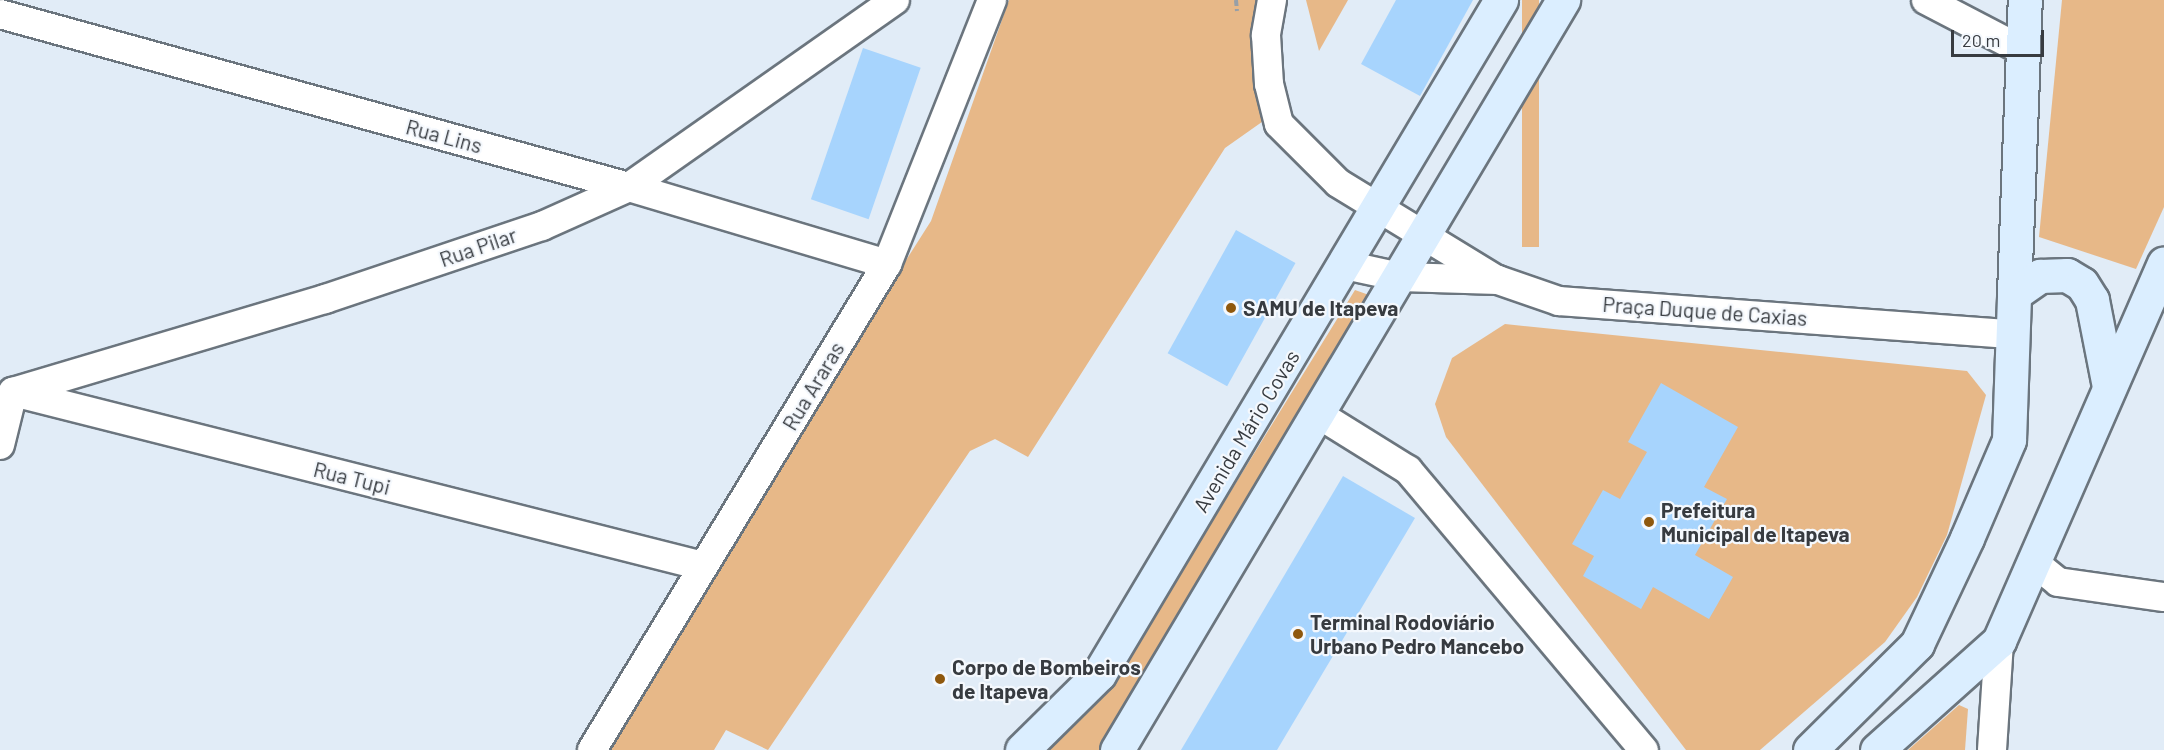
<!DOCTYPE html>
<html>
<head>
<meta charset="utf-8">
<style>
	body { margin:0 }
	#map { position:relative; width:2164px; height:750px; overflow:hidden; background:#e1ecf7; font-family:Barlow,sans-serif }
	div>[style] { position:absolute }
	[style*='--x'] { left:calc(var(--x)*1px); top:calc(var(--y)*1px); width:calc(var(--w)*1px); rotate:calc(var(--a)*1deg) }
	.green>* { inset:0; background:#e7b888; transform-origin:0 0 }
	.building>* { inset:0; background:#a7d4fd; transform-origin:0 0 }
	.path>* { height:4px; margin-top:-2px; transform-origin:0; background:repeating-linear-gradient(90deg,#979fa7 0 6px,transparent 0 9px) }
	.roads { filter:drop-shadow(2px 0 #6b757e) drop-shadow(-2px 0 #6b757e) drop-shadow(0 2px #6b757e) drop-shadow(0 -2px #6b757e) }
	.street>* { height:28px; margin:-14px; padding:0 14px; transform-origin:14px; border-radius:14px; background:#fff }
	.secondary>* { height:33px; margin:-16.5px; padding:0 16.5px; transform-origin:16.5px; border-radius:16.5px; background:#dbeeff }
	.dots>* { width:16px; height:16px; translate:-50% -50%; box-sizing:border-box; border:3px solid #f4f8fd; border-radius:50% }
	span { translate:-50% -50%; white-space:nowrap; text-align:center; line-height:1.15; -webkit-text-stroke:4.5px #f4f8fd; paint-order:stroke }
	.street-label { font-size:21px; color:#373b40 }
	.poi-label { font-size:21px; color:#373b40; font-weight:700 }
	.left { translate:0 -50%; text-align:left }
	.scale { position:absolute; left:1951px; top:30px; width:93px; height:27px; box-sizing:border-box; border:3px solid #373b40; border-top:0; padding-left:8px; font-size:18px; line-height:21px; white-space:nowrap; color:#373b40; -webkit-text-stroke:4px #f4f8fd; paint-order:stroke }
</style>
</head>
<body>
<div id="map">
	<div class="green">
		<div style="clip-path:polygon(1009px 0,1270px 0,1269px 117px,1225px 148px,1028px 457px,995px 439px,970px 451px,768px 750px,726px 730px,714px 750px,607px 750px,784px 452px,931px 221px)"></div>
		<div style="clip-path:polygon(1306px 0,1348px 0,1319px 51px)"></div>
		<div style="left:1522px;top:0;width:17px;height:247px"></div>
		<div style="clip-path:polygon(2062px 0,2164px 0,2164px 207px,2136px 269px,2039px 237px)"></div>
		<div style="clip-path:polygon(1355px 290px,1369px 295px,1099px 750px,1044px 750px,1105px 695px)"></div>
		<div style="clip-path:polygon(1505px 324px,1967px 371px,1986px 395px,1947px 535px,1917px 597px,1885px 642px,1760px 750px,1686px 750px,1446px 437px,1435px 404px,1452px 358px)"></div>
		<div style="clip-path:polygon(1959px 705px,1968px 709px,1965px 750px,1908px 750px)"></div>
	</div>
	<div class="building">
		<div style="clip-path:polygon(1396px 0,1473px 0,1420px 96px,1361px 64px)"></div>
		<div style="left:863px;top:48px;width:61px;height:160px;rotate:19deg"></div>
		<div style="left:1236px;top:230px;width:68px;height:141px;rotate:29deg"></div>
		<div style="clip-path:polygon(1661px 383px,1738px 427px,1704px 487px,1727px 499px,1695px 555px,1733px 577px,1709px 619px,1653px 587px,1641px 609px,1583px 576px,1594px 556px,1572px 544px,1603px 490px,1620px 499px,1647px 452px,1628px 442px)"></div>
		<div style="clip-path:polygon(1343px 476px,1415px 518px,1277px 750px,1181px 750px)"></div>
	</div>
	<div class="path">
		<div style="--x:1236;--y:0;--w:11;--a:85"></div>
	</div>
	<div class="roads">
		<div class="street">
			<div style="--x:1272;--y:0;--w:36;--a:100"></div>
			<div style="--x:1266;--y:35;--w:49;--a:86.5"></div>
			<div style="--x:1269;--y:84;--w:41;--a:76"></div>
			<div style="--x:1279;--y:124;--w:83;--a:45"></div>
			<div style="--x:1338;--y:183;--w:184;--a:31.4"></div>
			<div style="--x:1926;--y:0;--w:108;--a:27.5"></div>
			<div style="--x:0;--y:14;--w:652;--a:15.38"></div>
			<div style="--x:629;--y:187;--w:269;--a:16.6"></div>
			<div style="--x:1345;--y:265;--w:56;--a:12.3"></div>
			<div style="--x:1400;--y:277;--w:98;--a:1.8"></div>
			<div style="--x:1498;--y:280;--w:65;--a:19"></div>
			<div style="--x:1559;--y:301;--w:455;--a:4.2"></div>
			<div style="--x:13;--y:392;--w:712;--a:14.15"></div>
			<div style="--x:1318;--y:414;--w:106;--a:31.9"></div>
			<div style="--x:1408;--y:470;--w:366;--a:49.9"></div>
			<div style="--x:0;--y:445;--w:55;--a:-76.2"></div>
			<div style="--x:13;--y:392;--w:326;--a:-16.6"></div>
			<div style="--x:325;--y:299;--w:229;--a:-18.6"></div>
			<div style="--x:542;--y:226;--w:95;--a:-24.1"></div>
			<div style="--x:629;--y:187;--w:325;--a:-35.1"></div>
			<div style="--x:2037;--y:565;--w:27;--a:39"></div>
			<div style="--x:2058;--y:582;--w:107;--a:8.1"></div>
			<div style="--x:592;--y:750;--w:569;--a:-58.74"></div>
			<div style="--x:887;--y:264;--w:284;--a:-68.3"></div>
			<div style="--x:1992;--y:750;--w:109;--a:-86.3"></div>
		</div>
		<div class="secondary">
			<div style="--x:2014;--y:294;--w:294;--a:-87.9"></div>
			<div style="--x:1022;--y:750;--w:108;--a:-44.6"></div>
			<div style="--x:1099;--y:674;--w:785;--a:-59.19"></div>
			<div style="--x:1117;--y:750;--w:873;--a:-59.26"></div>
			<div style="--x:1810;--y:750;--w:151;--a:-44.7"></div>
			<div style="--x:1917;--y:644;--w:117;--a:-64.7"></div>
			<div style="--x:1967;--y:538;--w:107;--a:-66.8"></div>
			<div style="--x:2009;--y:440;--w:146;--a:-88"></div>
			<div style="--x:2014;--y:294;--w:32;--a:-35"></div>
			<div style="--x:2040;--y:276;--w:27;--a:-2"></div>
			<div style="--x:2067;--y:275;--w:17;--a:31"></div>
			<div style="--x:2082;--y:284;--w:19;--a:58"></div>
			<div style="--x:2092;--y:300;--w:89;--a:78.9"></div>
			<div style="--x:1877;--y:750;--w:164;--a:-41.8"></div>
			<div style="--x:1999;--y:641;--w:412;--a:-66.4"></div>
		</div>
	</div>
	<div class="dots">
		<div style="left:1231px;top:308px;background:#8f580d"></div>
		<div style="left:1649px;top:522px;background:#8f580d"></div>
		<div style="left:1298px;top:634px;background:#8f580d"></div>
		<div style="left:940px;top:679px;background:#8f580d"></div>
	</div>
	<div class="street-label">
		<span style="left:444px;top:136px;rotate:15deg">Rua Lins</span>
		<span style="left:478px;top:247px;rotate:-19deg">Rua Pilar</span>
		<span style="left:1705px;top:311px;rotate:4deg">Praça Duque de Caxias</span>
		<span style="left:813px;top:386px;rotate:-59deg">Rua Araras</span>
		<span style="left:1246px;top:431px;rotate:-59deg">Avenida Mário Covas</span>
		<span style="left:352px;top:478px;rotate:14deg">Rua Tupi</span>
	</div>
	<div class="poi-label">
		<span class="left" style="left:1243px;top:308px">SAMU de Itapeva</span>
		<span class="left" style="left:1661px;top:522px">Prefeitura<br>Municipal de Itapeva</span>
		<span class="left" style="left:1310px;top:634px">Terminal Rodoviário<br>Urbano Pedro Mancebo</span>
		<span class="left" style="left:952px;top:679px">Corpo de Bombeiros<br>de Itapeva</span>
	</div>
	<div class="scale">20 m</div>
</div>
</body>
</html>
